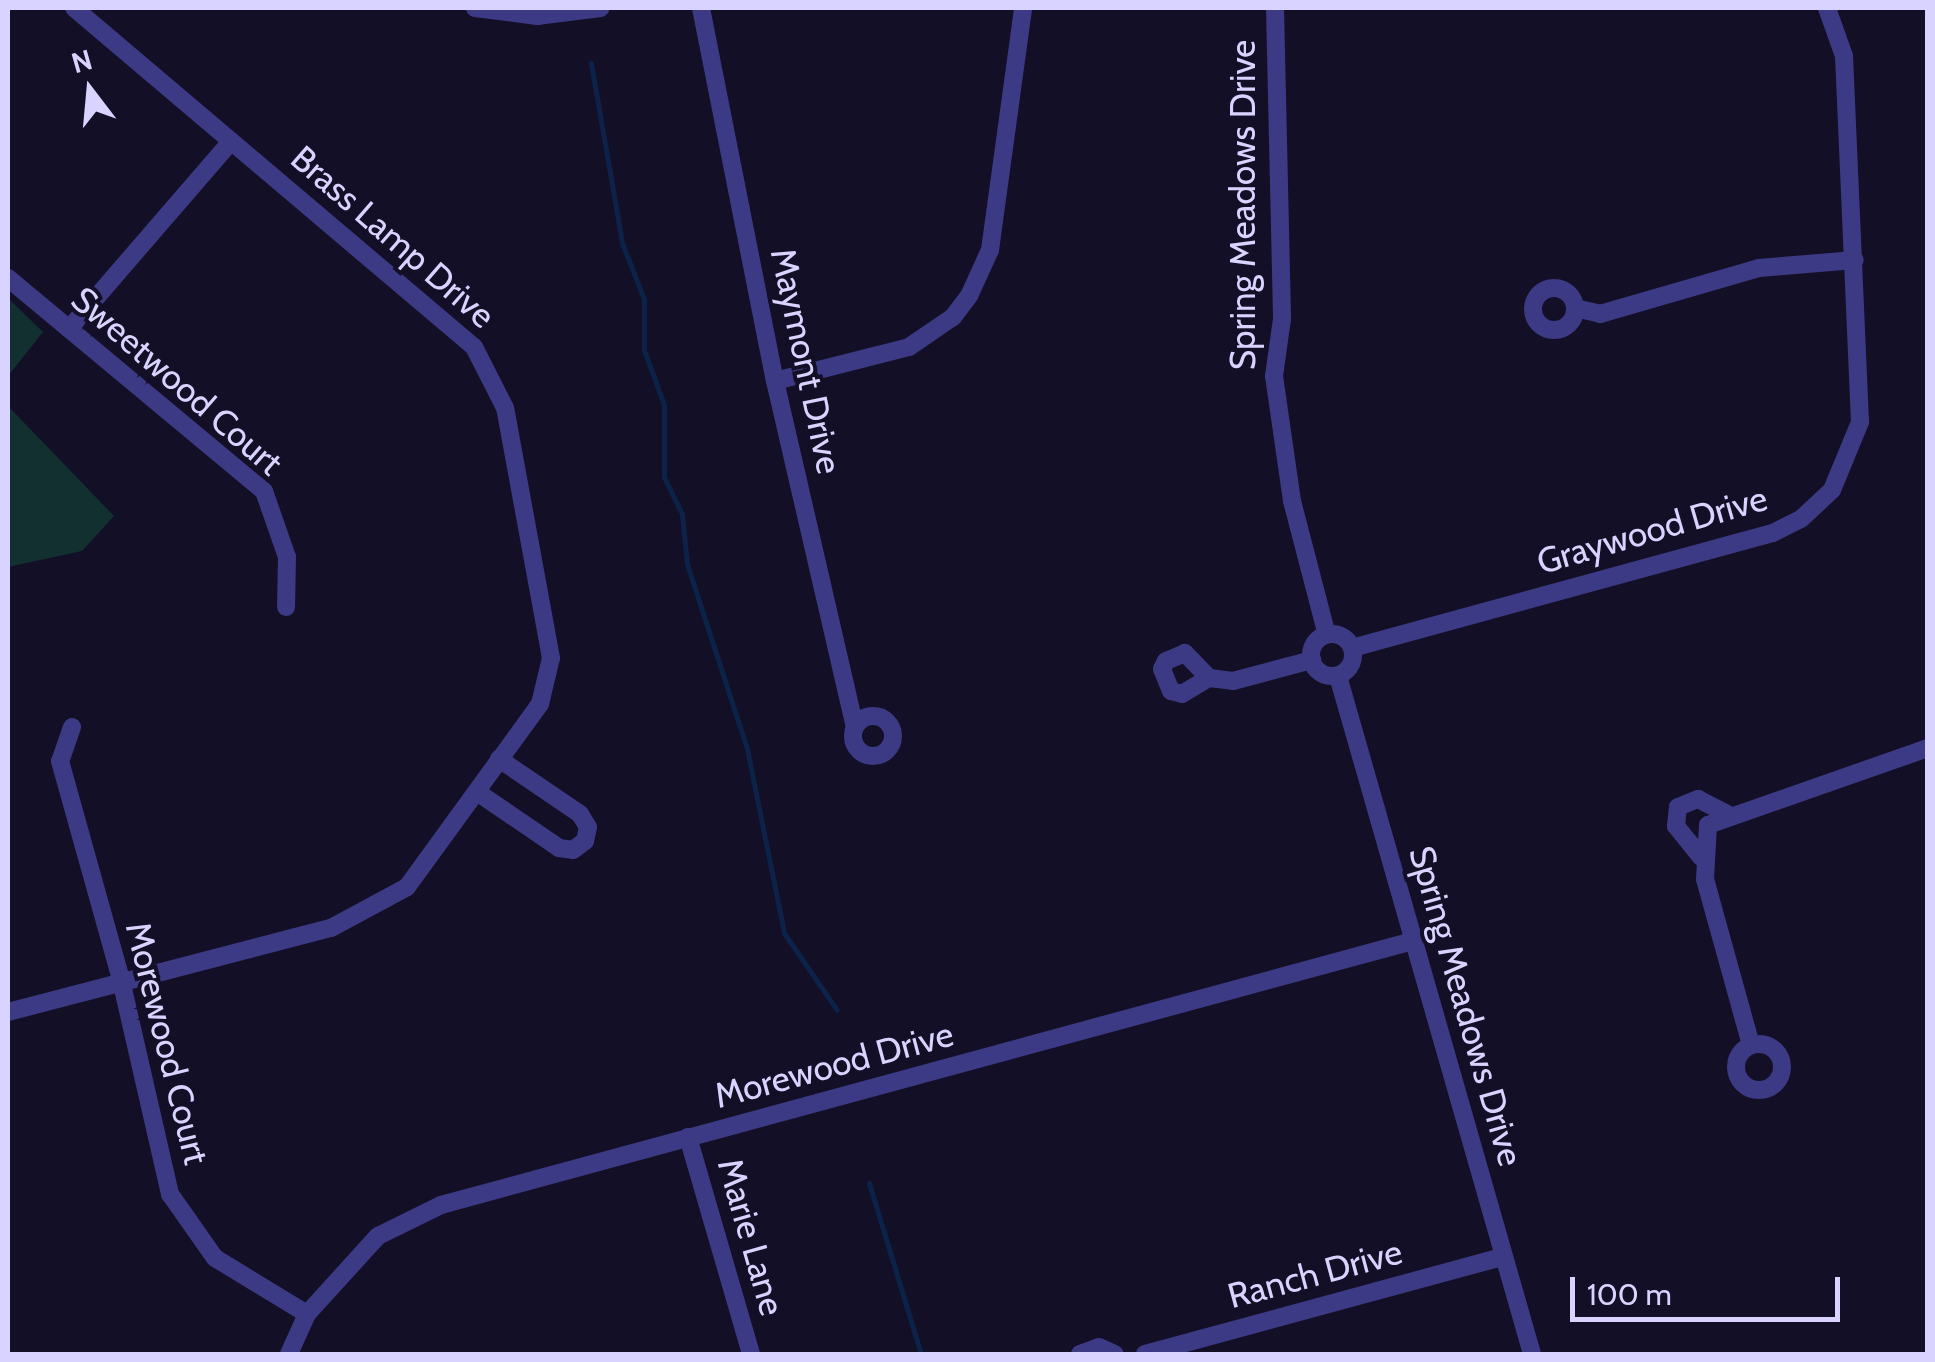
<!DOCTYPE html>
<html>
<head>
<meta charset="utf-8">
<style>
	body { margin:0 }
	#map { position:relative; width:1935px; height:1362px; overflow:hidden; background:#130f26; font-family:Cabin,sans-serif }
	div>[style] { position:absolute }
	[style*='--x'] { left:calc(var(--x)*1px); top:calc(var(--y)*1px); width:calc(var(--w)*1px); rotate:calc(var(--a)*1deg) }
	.green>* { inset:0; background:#12302f }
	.stream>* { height:5px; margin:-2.5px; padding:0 2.5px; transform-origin:2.5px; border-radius:2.5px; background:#0c2248 }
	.minor>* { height:18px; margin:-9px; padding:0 9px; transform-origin:9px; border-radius:9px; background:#3d3a85 }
	.minor>.ring { margin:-9px; padding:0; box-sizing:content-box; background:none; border:18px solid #3d3a85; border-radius:50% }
	span { translate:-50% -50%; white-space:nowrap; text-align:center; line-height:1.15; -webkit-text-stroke:8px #130f26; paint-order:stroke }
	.street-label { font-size:35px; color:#d9d4ff }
	.frame { position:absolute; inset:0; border:10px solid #d9d4ff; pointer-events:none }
	.north { position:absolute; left:40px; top:40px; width:100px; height:100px; -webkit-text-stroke:8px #130f26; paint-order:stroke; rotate:344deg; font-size:28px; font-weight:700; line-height:40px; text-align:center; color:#d9d4ff }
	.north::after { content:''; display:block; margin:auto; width:35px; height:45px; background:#d9d4ff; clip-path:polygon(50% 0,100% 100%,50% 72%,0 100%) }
	.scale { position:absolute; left:1570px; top:1277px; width:270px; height:45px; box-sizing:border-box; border:5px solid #d9d4ff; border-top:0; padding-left:12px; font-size:30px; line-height:35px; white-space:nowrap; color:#d9d4ff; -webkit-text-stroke:8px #130f26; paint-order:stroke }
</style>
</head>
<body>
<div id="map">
	<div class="green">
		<div style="clip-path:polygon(8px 298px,43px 332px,8px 376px)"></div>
		<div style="clip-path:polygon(8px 406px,114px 516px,82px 551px,8px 567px)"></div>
	</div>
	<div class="stream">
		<div style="--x:591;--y:63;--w:183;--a:80.2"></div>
		<div style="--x:622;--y:243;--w:60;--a:68.6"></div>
		<div style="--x:644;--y:299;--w:51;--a:90"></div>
		<div style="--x:644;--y:350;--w:59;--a:70"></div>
		<div style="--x:664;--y:405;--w:72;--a:90"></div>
		<div style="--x:664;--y:477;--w:41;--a:64.1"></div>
		<div style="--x:682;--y:514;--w:50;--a:84.3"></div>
		<div style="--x:687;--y:564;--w:194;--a:72"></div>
		<div style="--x:747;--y:749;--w:188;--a:78.6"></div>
		<div style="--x:784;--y:933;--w:93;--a:55.5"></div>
		<div style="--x:869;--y:1183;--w:179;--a:73.1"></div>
	</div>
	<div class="minor">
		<div style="--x:475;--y:8;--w:63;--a:7.4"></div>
		<div style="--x:537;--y:16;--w:64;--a:-7.2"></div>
		<div style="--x:701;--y:8;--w:380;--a:78.8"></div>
		<div style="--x:775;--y:381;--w:355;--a:77"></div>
		<div style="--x:1275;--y:8;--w:311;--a:88.7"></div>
		<div style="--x:1282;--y:319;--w:58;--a:98"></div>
		<div style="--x:1274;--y:376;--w:126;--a:81.8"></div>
		<div style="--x:1292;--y:501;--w:138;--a:75.4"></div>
		<div style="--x:8;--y:278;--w:333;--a:39.8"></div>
		<div style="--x:264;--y:491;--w:70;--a:70.8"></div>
		<div style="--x:287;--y:557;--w:50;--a:91.1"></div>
		<div class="ring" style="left:1533px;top:288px;width:24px;height:24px"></div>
		<div style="--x:1575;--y:308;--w:26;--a:13"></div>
		<div style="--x:1600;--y:314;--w:166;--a:-16.1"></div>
		<div style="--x:1759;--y:268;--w:96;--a:-4.8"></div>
		<div style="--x:69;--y:329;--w:248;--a:-49.2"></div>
		<div style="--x:775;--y:381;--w:138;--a:-14.2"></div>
		<div style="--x:909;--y:347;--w:53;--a:-34.3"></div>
		<div style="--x:953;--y:317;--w:26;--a:-53"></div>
		<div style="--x:969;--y:296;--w:51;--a:-65.5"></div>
		<div style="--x:990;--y:250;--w:244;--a:-82.2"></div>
		<div class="ring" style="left:1311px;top:634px;width:24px;height:24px"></div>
		<div style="--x:1352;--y:648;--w:436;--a:-15.3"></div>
		<div style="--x:1773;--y:533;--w:31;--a:-27"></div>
		<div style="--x:1801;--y:519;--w:42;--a:-43.1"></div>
		<div style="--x:1832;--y:490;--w:74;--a:-67.6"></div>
		<div style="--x:1860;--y:422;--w:366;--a:-92.5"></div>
		<div style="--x:1844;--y:56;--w:51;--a:-109.5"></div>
		<div style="--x:1338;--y:676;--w:705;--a:74.03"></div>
		<div style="--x:1209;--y:678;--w:35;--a:-134"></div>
		<div style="--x:1185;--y:653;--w:21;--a:157"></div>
		<div style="--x:1166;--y:661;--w:9;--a:117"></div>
		<div style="--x:1162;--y:669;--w:24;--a:68"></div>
		<div style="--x:1171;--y:691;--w:11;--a:15"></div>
		<div style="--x:1182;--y:694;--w:31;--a:-31"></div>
		<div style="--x:1209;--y:678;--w:24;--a:7"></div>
		<div style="--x:1233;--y:681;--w:82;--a:-14.9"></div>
		<div class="ring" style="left:853px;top:716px;width:22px;height:22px"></div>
		<div style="--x:72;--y:727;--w:36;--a:109"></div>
		<div style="--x:60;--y:761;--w:227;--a:74.4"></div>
		<div style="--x:121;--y:980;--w:220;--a:77.1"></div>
		<div style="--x:170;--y:1194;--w:78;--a:54.9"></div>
		<div style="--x:215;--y:1258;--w:108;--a:31.3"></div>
		<div style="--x:477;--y:792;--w:99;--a:34.3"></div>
		<div style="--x:559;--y:848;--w:14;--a:8"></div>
		<div style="--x:573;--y:850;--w:15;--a:-37"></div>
		<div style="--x:585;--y:841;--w:14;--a:-78"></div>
		<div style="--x:588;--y:827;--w:15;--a:-122"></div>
		<div style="--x:580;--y:814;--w:98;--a:-145.8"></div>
		<div style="--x:1701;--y:857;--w:40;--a:-129"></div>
		<div style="--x:1676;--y:826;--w:19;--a:-84"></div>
		<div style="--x:1678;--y:807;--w:22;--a:-22"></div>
		<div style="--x:1698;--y:799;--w:33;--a:27"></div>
		<div style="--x:8;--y:1012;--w:334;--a:-14.6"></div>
		<div style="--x:331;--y:928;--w:86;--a:-28.3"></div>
		<div style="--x:407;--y:887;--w:226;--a:-54"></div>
		<div style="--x:540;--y:704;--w:47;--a:-76.6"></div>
		<div style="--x:551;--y:658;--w:254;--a:-100.4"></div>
		<div style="--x:505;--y:408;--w:68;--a:-116.9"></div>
		<div style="--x:474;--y:347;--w:524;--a:-139.72"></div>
		<div class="ring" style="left:1736px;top:1044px;width:28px;height:28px"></div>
		<div style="--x:1751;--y:1045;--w:172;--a:-105.5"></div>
		<div style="--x:1705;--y:879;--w:54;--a:-86.8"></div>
		<div style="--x:1708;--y:825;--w:233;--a:-19.3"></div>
		<div style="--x:688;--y:1137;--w:226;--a:73.8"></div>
		<div style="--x:289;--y:1354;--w:44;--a:-65.8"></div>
		<div style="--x:307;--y:1314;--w:105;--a:-47.7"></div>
		<div style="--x:378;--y:1236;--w:70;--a:-26.2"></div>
		<div style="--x:441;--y:1205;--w:1007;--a:-15.2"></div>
		<div style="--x:1080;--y:1354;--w:20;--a:-20"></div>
		<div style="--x:1099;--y:1347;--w:17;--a:24"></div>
		<div style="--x:1145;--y:1354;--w:371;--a:-15.2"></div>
	</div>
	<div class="street-label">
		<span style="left:1243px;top:205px;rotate:-90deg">Spring Meadows Drive</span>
		<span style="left:393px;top:237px;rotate:41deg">Brass Lamp Drive</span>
		<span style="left:806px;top:361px;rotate:78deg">Maymont Drive</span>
		<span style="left:177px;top:381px;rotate:41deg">Sweetwood Court</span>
		<span style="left:1652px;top:530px;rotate:-16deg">Graywood Drive</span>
		<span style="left:1466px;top:1006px;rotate:74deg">Spring Meadows Drive</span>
		<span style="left:167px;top:1043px;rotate:76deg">Morewood Court</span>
		<span style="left:834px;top:1065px;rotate:-15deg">Morewood Drive</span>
		<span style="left:751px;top:1237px;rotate:74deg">Marie Lane</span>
		<span style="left:1315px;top:1274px;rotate:-15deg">Ranch Drive</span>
	</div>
	<div class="frame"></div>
	<div class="north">N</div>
	<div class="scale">100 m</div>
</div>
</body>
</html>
